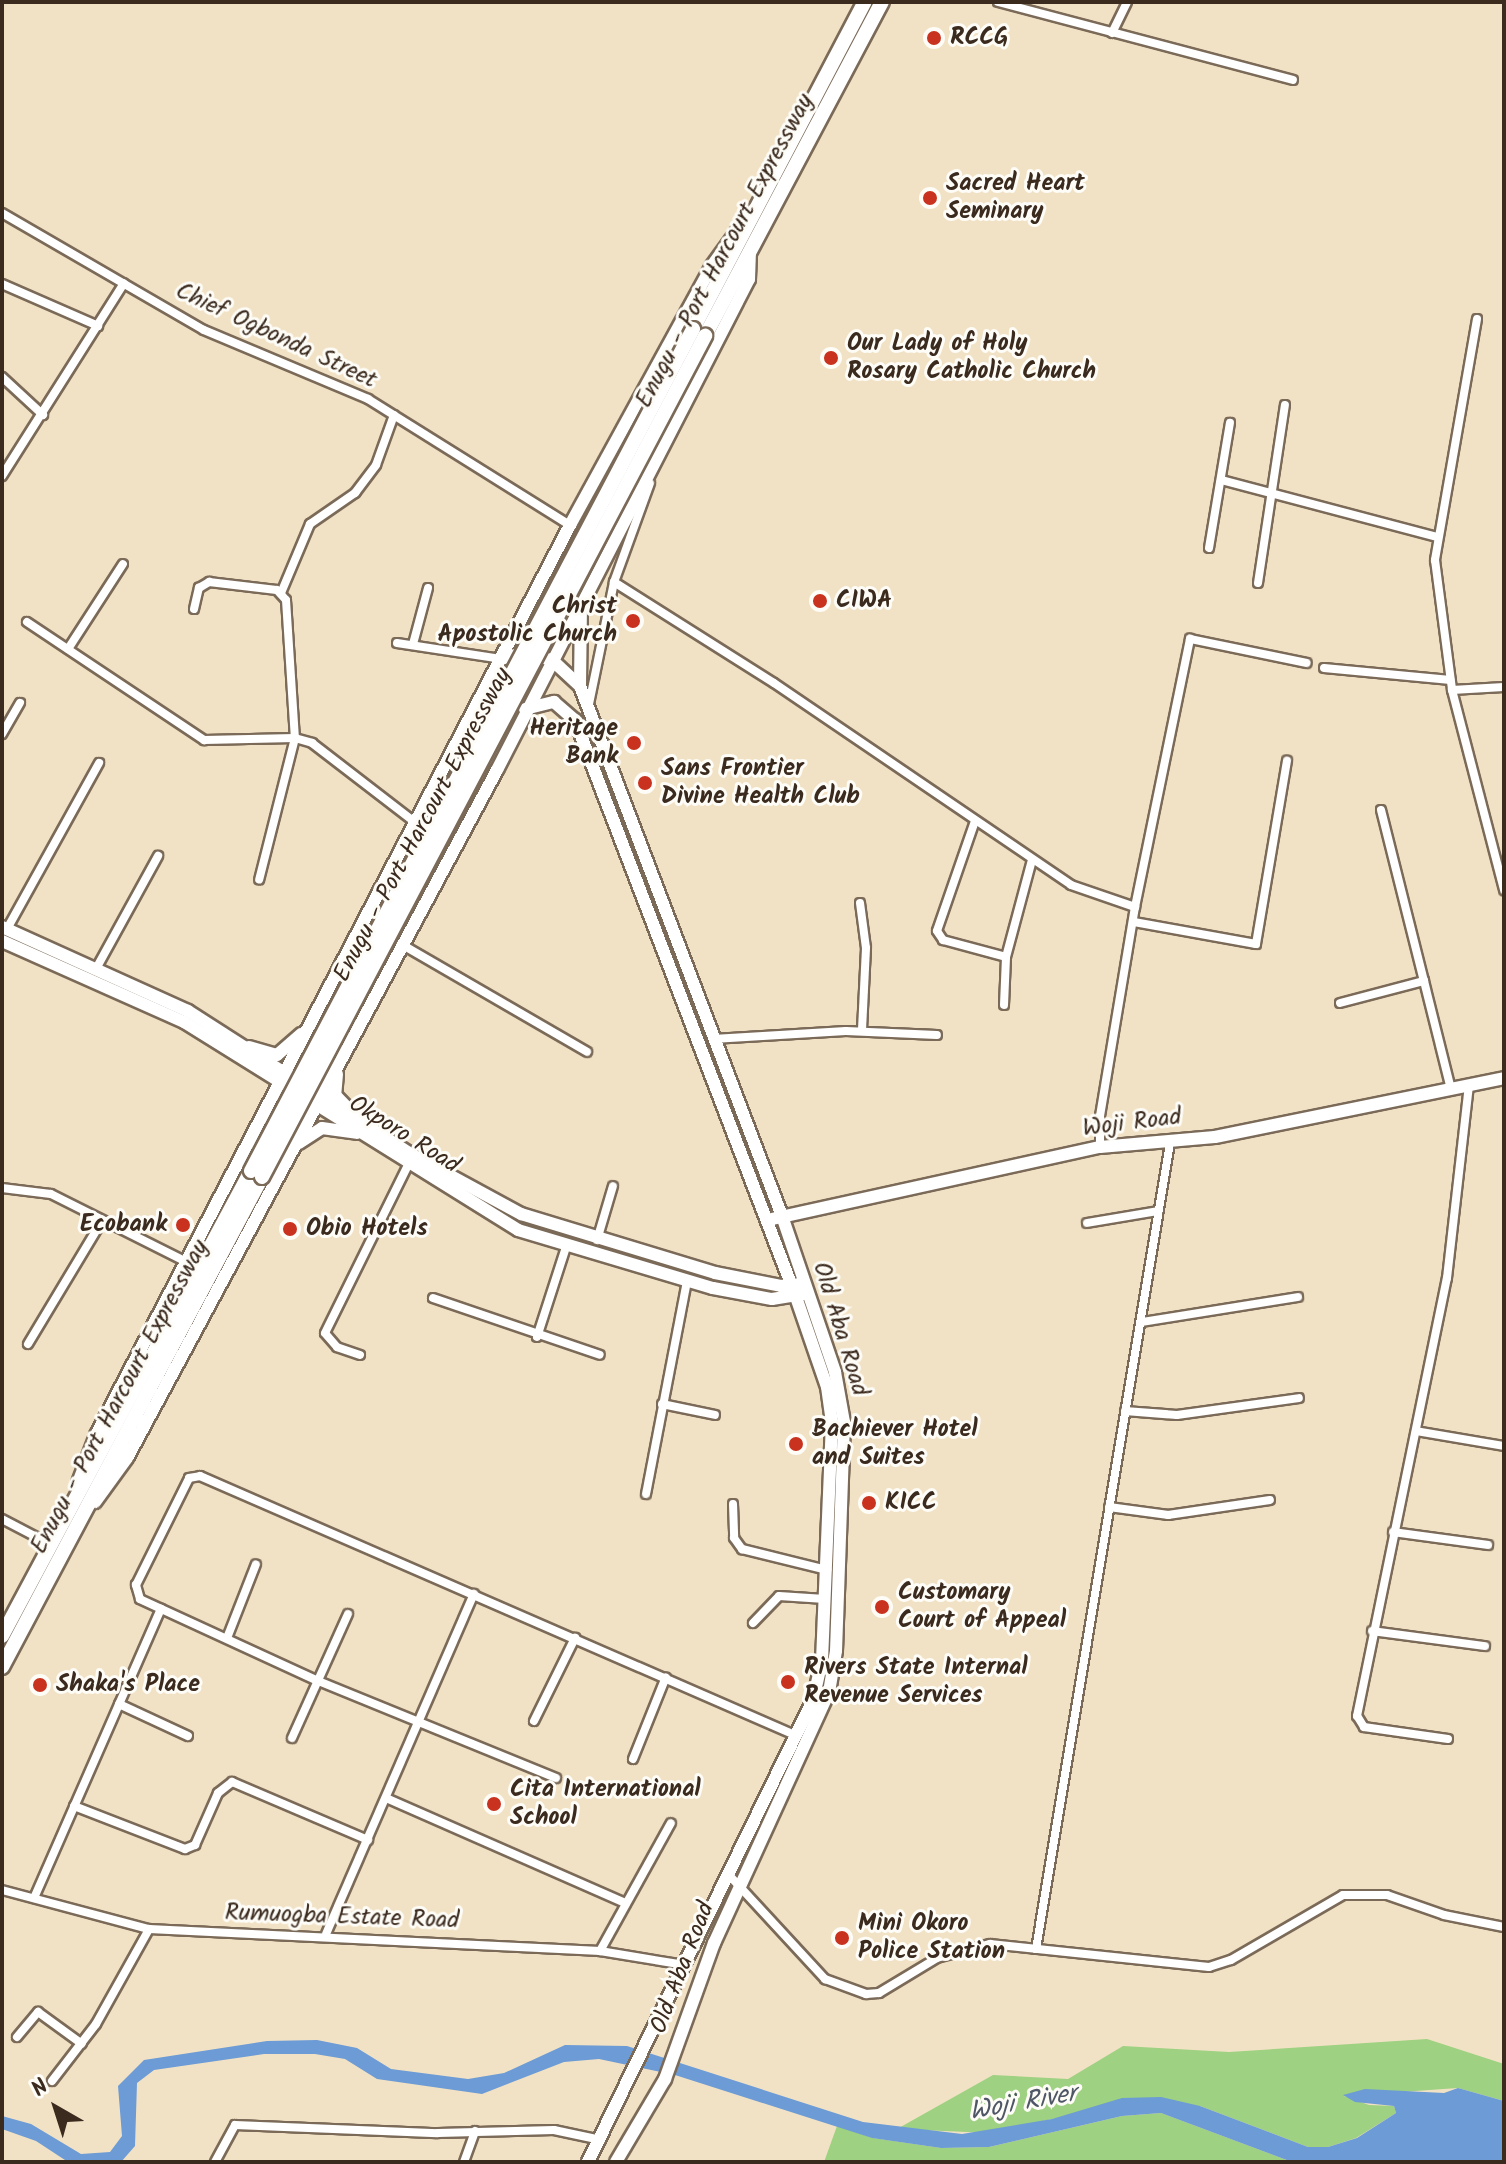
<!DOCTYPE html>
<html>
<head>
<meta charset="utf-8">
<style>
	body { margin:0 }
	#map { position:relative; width:1506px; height:2164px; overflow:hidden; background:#f2e2c5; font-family:Kalam,sans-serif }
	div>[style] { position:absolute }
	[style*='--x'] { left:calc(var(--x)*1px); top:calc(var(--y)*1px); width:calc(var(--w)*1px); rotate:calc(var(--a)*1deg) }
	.green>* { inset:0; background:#9ed181 }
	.water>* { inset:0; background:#6c9bd5 }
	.roads { filter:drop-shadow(2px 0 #7b6a58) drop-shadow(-2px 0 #7b6a58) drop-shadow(0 2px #7b6a58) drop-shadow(0 -2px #7b6a58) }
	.minor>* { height:8px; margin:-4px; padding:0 4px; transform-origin:4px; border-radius:4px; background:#fff }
	.secondary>* { height:12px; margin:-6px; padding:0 6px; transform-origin:6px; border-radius:6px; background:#fff }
	.primary>* { height:12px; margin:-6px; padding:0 6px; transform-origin:6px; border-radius:6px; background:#fff }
	.trunk>* { height:14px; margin:-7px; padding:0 7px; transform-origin:7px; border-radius:7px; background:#fff }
	.bridges { filter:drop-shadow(2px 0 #7b6a58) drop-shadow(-2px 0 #7b6a58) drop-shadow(0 2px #7b6a58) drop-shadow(0 -2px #7b6a58) }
	.trunk-bridge>* { height:14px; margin:-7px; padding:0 7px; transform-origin:7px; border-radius:7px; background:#fff }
	.dots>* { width:22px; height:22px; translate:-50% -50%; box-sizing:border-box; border:4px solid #fdfcf7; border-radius:50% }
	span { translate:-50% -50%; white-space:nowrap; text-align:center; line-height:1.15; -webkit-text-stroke:6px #fdfcf7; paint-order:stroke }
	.poi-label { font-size:24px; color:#3b2a1e; font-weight:700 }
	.left { translate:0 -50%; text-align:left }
	.right { translate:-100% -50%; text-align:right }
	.street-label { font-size:24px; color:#3b2a1e }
	.water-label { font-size:26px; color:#4f5767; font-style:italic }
	.frame { position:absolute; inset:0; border:4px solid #3b2a1e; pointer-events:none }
	.north { position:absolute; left:16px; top:2068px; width:80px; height:80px; -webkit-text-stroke:6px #fdfcf7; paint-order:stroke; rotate:321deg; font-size:22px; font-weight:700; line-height:32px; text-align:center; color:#3b2a1e }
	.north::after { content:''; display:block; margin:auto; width:28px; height:36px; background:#3b2a1e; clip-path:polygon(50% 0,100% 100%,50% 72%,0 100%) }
</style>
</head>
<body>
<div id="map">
	<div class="green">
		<div style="clip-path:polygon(1427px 2039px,1504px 2064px,1504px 2101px,1458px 2088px,1344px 2096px,1369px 2105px,1394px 2106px,1396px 2113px,1356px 2138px,1328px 2147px,1308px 2147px,1200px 2106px,1052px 2119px,991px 2133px,897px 2129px,993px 2075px,1068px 2079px,1123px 2046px,1229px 2052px)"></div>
		<div style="clip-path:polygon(1161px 2113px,1292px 2162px,824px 2162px,837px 2126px,873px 2138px,941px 2148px,989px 2147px,1122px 2116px)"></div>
	</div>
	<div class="water">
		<div style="clip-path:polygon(317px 2040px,357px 2048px,391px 2069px,468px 2079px,504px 2073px,565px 2045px,627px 2046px,863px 2122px,962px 2134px,1052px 2119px,1122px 2098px,1161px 2097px,1200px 2106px,1308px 2147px,1328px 2147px,1357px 2138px,1396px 2113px,1394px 2106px,1355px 2102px,1343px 2095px,1365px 2089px,1444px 2093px,1458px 2088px,1504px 2101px,1504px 2162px,1292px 2162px,1161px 2113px,1122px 2116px,989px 2147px,941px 2148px,872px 2138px,675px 2075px,599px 2059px,564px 2062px,482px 2094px,377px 2079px,345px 2059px,315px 2054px,264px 2054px,154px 2070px,137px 2083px,135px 2146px,121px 2162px,68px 2162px,36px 2141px,2px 2129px,2px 2116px,31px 2124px,81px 2154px,110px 2152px,122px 2136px,118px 2086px,144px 2060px,267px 2041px)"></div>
	</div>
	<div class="roads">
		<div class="minor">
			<div style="--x:998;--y:2;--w:305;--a:14.8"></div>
			<div style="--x:1112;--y:33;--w:34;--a:-64"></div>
			<div style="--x:2;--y:213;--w:233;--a:30.1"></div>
			<div style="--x:204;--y:330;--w:178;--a:22.8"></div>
			<div style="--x:368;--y:399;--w:238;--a:32"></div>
			<div style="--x:2;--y:284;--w:105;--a:23.6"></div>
			<div style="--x:1477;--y:319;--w:245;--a:99.9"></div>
			<div style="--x:1435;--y:560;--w:131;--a:82.5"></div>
			<div style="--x:1452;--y:690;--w:207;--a:75.4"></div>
			<div style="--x:2;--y:377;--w:56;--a:42.8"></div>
			<div style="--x:2;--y:476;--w:228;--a:-57.7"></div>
			<div style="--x:1221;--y:480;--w:223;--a:14.8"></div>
			<div style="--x:1209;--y:548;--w:127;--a:-80.5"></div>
			<div style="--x:614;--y:582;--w:189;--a:32.3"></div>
			<div style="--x:774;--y:683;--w:359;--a:34.2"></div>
			<div style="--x:1071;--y:885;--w:68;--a:19"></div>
			<div style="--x:1258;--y:583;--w:180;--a:-81.4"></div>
			<div style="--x:281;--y:593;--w:75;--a:-67.2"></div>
			<div style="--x:310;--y:524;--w:55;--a:-34.6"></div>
			<div style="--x:355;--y:493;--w:35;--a:-53"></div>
			<div style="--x:376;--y:465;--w:53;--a:-70.2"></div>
			<div style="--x:194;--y:609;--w:22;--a:-77"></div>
			<div style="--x:199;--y:588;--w:12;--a:-31"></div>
			<div style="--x:209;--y:582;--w:68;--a:6.7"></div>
			<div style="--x:277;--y:590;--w:13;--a:48"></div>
			<div style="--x:286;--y:600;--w:138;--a:86.3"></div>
			<div style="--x:295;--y:738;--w:146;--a:104.2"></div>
			<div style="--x:27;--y:622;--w:213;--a:33.7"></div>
			<div style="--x:204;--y:740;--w:91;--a:-1.3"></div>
			<div style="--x:295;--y:738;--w:18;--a:16"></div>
			<div style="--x:312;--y:743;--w:131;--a:37.6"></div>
			<div style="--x:397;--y:643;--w:105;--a:8.7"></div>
			<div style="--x:413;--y:644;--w:58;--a:-75"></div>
			<div style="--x:68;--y:649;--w:101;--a:-57.1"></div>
			<div style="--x:1324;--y:668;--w:127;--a:5.4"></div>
			<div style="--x:1452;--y:690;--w:52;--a:-3.3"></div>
			<div style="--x:589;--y:704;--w:125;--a:-78.4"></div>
			<div style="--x:614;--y:582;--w:105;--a:-70"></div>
			<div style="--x:2;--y:734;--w:36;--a:-60"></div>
			<div style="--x:1381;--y:810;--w:176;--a:75.9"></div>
			<div style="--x:975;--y:821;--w:116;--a:109.1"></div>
			<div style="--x:937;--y:931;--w:11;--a:56"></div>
			<div style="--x:943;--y:940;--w:65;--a:15.1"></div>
			<div style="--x:860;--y:903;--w:45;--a:82.4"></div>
			<div style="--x:866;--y:948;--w:83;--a:92.8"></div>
			<div style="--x:1134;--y:922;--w:124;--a:10.2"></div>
			<div style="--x:1256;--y:944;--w:186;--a:-80.4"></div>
			<div style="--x:7;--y:929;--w:190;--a:-61"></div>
			<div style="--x:401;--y:944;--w:215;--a:30.1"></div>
			<div style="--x:97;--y:967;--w:127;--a:-61.2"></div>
			<div style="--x:1340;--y:1003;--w:87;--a:-14.7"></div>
			<div style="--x:1424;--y:981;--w:111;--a:76"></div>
			<div style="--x:1004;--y:1005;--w:48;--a:-87.6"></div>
			<div style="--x:1006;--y:957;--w:100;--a:-75"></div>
			<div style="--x:713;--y:1039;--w:133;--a:-3.4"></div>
			<div style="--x:846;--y:1031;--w:91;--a:2.5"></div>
			<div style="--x:1100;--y:1147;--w:31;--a:-90"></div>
			<div style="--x:1100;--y:1116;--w:212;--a:-80.5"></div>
			<div style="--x:1135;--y:907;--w:274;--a:-78.4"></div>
			<div style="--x:1190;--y:639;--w:119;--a:11.6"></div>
			<div style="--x:2;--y:1188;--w:49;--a:7"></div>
			<div style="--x:51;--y:1194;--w:152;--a:26.6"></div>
			<div style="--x:1087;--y:1223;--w:72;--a:-9.6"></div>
			<div style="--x:597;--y:1240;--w:56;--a:-73.5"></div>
			<div style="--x:433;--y:1298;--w:176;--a:18.8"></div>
			<div style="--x:1142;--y:1322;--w:158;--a:-9.1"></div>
			<div style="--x:537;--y:1337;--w:95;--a:-72.1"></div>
			<div style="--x:28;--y:1344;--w:144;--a:-59"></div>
			<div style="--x:360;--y:1355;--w:24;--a:-161"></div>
			<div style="--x:337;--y:1347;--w:18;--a:-131"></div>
			<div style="--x:325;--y:1333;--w:187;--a:-63.7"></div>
			<div style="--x:662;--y:1404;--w:54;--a:11.7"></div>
			<div style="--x:1125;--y:1411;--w:52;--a:4.4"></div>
			<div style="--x:1177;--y:1415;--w:123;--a:-7.9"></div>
			<div style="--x:1416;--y:1431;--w:89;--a:9.7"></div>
			<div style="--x:646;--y:1494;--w:217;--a:-79.1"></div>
			<div style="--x:733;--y:1504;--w:34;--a:88"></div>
			<div style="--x:734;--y:1538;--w:14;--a:54"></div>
			<div style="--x:742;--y:1549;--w:88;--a:13.9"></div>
			<div style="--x:1109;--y:1507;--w:60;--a:7.7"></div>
			<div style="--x:1168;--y:1515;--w:103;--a:-8.4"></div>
			<div style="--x:2;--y:1519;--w:54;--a:27.5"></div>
			<div style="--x:1393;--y:1532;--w:96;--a:7.8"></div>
			<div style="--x:753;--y:1623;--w:37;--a:-46"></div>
			<div style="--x:779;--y:1596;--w:46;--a:3.7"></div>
			<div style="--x:1372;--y:1631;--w:114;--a:7.6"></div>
			<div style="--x:227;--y:1638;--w:79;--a:-68.6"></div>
			<div style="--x:119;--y:1704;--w:76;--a:24.9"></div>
			<div style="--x:534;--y:1721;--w:93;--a:-63.7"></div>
			<div style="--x:292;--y:1738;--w:136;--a:-65.7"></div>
			<div style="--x:1448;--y:1739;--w:85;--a:-171.9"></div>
			<div style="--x:1364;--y:1727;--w:13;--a:-122"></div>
			<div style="--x:1357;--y:1716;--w:447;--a:-78.4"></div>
			<div style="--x:1447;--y:1278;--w:194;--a:-83.5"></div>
			<div style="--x:633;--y:1759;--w:88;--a:-68.1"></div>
			<div style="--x:556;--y:1778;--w:257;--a:-157.8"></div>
			<div style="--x:318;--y:1681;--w:196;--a:-155.3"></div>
			<div style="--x:140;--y:1599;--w:15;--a:-106"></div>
			<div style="--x:136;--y:1585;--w:119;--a:-63.6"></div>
			<div style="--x:189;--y:1478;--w:11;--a:-10"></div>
			<div style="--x:200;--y:1476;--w:651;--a:23.53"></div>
			<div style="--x:386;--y:1798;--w:261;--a:23.7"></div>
			<div style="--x:74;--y:1806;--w:119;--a:21.2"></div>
			<div style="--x:185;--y:1849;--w:11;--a:-22"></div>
			<div style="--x:195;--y:1845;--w:57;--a:-66.1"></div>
			<div style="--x:218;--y:1793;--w:18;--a:-38"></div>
			<div style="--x:232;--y:1782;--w:148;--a:23.1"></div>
			<div style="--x:729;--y:1875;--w:142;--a:47.3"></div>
			<div style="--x:825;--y:1979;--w:44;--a:20.1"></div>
			<div style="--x:866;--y:1994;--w:13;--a:-4"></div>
			<div style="--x:879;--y:1993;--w:68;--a:-31.1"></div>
			<div style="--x:937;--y:1958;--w:55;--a:-14.8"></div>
			<div style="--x:990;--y:1944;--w:220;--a:6"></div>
			<div style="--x:1209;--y:1967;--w:23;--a:-18"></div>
			<div style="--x:1231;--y:1960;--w:129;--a:-30.1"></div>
			<div style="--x:1343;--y:1895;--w:44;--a:0"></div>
			<div style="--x:1387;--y:1895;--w:60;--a:19.3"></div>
			<div style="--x:1444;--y:1915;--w:61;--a:11.3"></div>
			<div style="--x:2;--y:1890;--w:152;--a:14.9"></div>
			<div style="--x:149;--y:1929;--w:452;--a:2.8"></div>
			<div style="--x:600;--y:1951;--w:86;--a:9.4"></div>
			<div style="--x:34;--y:1898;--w:316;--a:-66.3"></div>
			<div style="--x:326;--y:1934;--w:371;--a:-66.5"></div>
			<div style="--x:1036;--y:1949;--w:817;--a:-80.56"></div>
			<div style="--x:600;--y:1951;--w:146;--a:-61"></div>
			<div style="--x:17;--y:2037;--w:33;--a:-50"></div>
			<div style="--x:38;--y:2012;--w:54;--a:36"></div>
			<div style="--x:52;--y:2081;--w:72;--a:-52.3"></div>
			<div style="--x:96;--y:2024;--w:109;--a:-60.8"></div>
			<div style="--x:215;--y:2162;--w:42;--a:-61.6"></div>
			<div style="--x:235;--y:2125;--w:203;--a:2.3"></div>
			<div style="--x:438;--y:2133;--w:116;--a:-1.5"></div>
			<div style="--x:554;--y:2130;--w:48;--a:12"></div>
			<div style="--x:464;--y:2162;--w:33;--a:-70"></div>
		</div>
		<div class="secondary">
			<div style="--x:2;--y:927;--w:204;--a:24.3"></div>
			<div style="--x:188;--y:1011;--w:269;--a:32.7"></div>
			<div style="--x:414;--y:1156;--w:122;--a:28.5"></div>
			<div style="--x:521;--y:1214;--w:203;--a:16.9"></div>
			<div style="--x:715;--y:1273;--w:67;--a:11.1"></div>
			<div style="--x:781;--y:1286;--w:20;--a:-6"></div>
			<div style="--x:2;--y:941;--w:199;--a:24"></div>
			<div style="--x:184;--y:1022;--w:393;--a:31.9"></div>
			<div style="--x:518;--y:1230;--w:203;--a:16.6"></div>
			<div style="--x:713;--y:1288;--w:60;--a:10.6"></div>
			<div style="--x:772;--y:1299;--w:36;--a:-9"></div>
			<div style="--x:767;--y:1220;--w:341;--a:-12.4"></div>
			<div style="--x:1100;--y:1147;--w:115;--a:-5"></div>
			<div style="--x:1215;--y:1137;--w:295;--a:-11.5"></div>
		</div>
		<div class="primary">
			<div style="--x:501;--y:659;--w:22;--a:-16"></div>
			<div style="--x:522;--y:653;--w:31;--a:13"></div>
			<div style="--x:552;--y:660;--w:38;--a:43"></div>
			<div style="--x:580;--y:686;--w:567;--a:69.14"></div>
			<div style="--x:782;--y:1216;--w:165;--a:71.2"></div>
			<div style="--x:835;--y:1372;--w:51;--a:79.8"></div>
			<div style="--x:844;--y:1422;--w:229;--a:92"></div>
			<div style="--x:836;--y:1651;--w:42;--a:99.7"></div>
			<div style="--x:829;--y:1692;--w:276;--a:114.6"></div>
			<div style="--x:714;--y:1943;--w:145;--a:109.8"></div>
			<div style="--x:665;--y:2079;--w:96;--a:120.6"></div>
			<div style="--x:580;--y:686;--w:80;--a:-89.3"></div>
			<div style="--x:525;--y:709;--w:30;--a:-14"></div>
			<div style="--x:554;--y:702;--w:28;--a:41"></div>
			<div style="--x:575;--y:720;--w:618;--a:69.04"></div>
			<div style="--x:796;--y:1297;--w:95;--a:71"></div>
			<div style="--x:827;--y:1387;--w:35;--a:82"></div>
			<div style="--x:832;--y:1422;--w:239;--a:92.4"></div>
			<div style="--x:822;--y:1661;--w:40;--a:103"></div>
			<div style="--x:813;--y:1700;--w:514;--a:115.97"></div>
			<div style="--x:249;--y:1047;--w:29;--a:16"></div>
			<div style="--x:277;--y:1055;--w:32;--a:-41"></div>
			<div style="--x:337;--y:1074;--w:21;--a:95"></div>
			<div style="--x:335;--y:1095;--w:35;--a:46"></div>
			<div style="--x:299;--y:1143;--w:27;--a:-33"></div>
			<div style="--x:322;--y:1128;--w:35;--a:8"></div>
			<div style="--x:78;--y:1483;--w:53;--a:-69.2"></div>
			<div style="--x:97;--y:1433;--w:1024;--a:-62.48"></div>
			<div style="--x:570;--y:525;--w:294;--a:-61.3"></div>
			<div style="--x:711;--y:267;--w:54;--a:-54"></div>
			<div style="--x:95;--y:1502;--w:54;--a:-54"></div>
			<div style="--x:127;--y:1458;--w:781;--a:-61.73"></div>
			<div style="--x:497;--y:770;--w:552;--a:-62.83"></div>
			<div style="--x:749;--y:279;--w:26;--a:-88"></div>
		</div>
		<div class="trunk">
			<div style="--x:693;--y:329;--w:369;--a:-62.3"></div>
			<div style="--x:705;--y:336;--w:378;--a:-62.1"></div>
			<div style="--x:2;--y:1636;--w:527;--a:-61.83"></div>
			<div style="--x:2;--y:1667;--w:555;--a:-62.05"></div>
		</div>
	</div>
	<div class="bridges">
		<div class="trunk-bridge">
			<div style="--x:251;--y:1171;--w:951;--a:-62.3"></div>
			<div style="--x:262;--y:1177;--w:951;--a:-62.22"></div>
		</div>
	</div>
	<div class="dots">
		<div style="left:934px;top:38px;background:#c8321e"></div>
		<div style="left:930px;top:198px;background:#c8321e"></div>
		<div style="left:831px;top:358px;background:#c8321e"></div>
		<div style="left:820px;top:601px;background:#c8321e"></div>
		<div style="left:633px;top:621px;background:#c8321e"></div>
		<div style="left:634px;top:743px;background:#c8321e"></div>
		<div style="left:645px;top:783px;background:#c8321e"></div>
		<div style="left:183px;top:1225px;background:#c8321e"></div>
		<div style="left:290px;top:1229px;background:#c8321e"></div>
		<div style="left:796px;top:1444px;background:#c8321e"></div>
		<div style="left:869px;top:1503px;background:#c8321e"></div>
		<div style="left:882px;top:1607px;background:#c8321e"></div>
		<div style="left:788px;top:1682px;background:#c8321e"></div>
		<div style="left:40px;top:1685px;background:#c8321e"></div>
		<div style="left:494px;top:1804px;background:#c8321e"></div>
		<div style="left:842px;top:1938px;background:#c8321e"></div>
	</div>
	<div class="poi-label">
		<span class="left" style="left:950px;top:38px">RCCG</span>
		<span class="left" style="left:946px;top:198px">Sacred Heart<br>Seminary</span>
		<span class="left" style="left:847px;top:358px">Our Lady of Holy<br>Rosary Catholic Church</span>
		<span class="left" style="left:836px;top:601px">CIWA</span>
		<span class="right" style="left:617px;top:621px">Christ<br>Apostolic Church</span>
		<span class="right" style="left:618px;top:743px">Heritage<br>Bank</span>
		<span class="left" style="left:661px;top:783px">Sans Frontier<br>Divine Health Club</span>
		<span class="right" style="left:167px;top:1225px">Ecobank</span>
		<span class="left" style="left:306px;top:1229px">Obio Hotels</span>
		<span class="left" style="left:812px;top:1444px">Bachiever Hotel<br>and Suites</span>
		<span class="left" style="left:885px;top:1503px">KICC</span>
		<span class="left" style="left:898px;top:1607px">Customary<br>Court of Appeal</span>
		<span class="left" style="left:804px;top:1682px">Rivers State Internal<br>Revenue Services</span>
		<span class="left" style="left:56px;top:1685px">Shaka's Place</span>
		<span class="left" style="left:510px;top:1804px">Cita International<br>School</span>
		<span class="left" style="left:858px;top:1938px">Mini Okoro<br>Police Station</span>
	</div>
	<div class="street-label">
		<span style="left:725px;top:251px;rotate:-62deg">Enugu - Port Harcourt Expressway</span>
		<span style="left:276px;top:336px;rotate:25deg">Chief Ogbonda Street</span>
		<span style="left:423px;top:825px;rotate:-62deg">Enugu - Port Harcourt Expressway</span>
		<span style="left:1132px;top:1123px;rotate:-7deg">Woji Road</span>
		<span style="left:404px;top:1135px;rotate:32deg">Okporo Road</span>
		<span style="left:840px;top:1329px;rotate:73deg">Old Aba Road</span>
		<span style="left:120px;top:1397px;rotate:-62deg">Enugu - Port Harcourt Expressway</span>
		<span style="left:342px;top:1917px;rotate:2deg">Rumuogba Estate Road</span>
		<span style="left:683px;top:1968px;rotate:-69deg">Old Aba Road</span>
	</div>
	<div class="water-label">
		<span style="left:1023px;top:2104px;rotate:-10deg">Woji River</span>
	</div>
	<div class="frame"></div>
	<div class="north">N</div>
</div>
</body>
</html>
